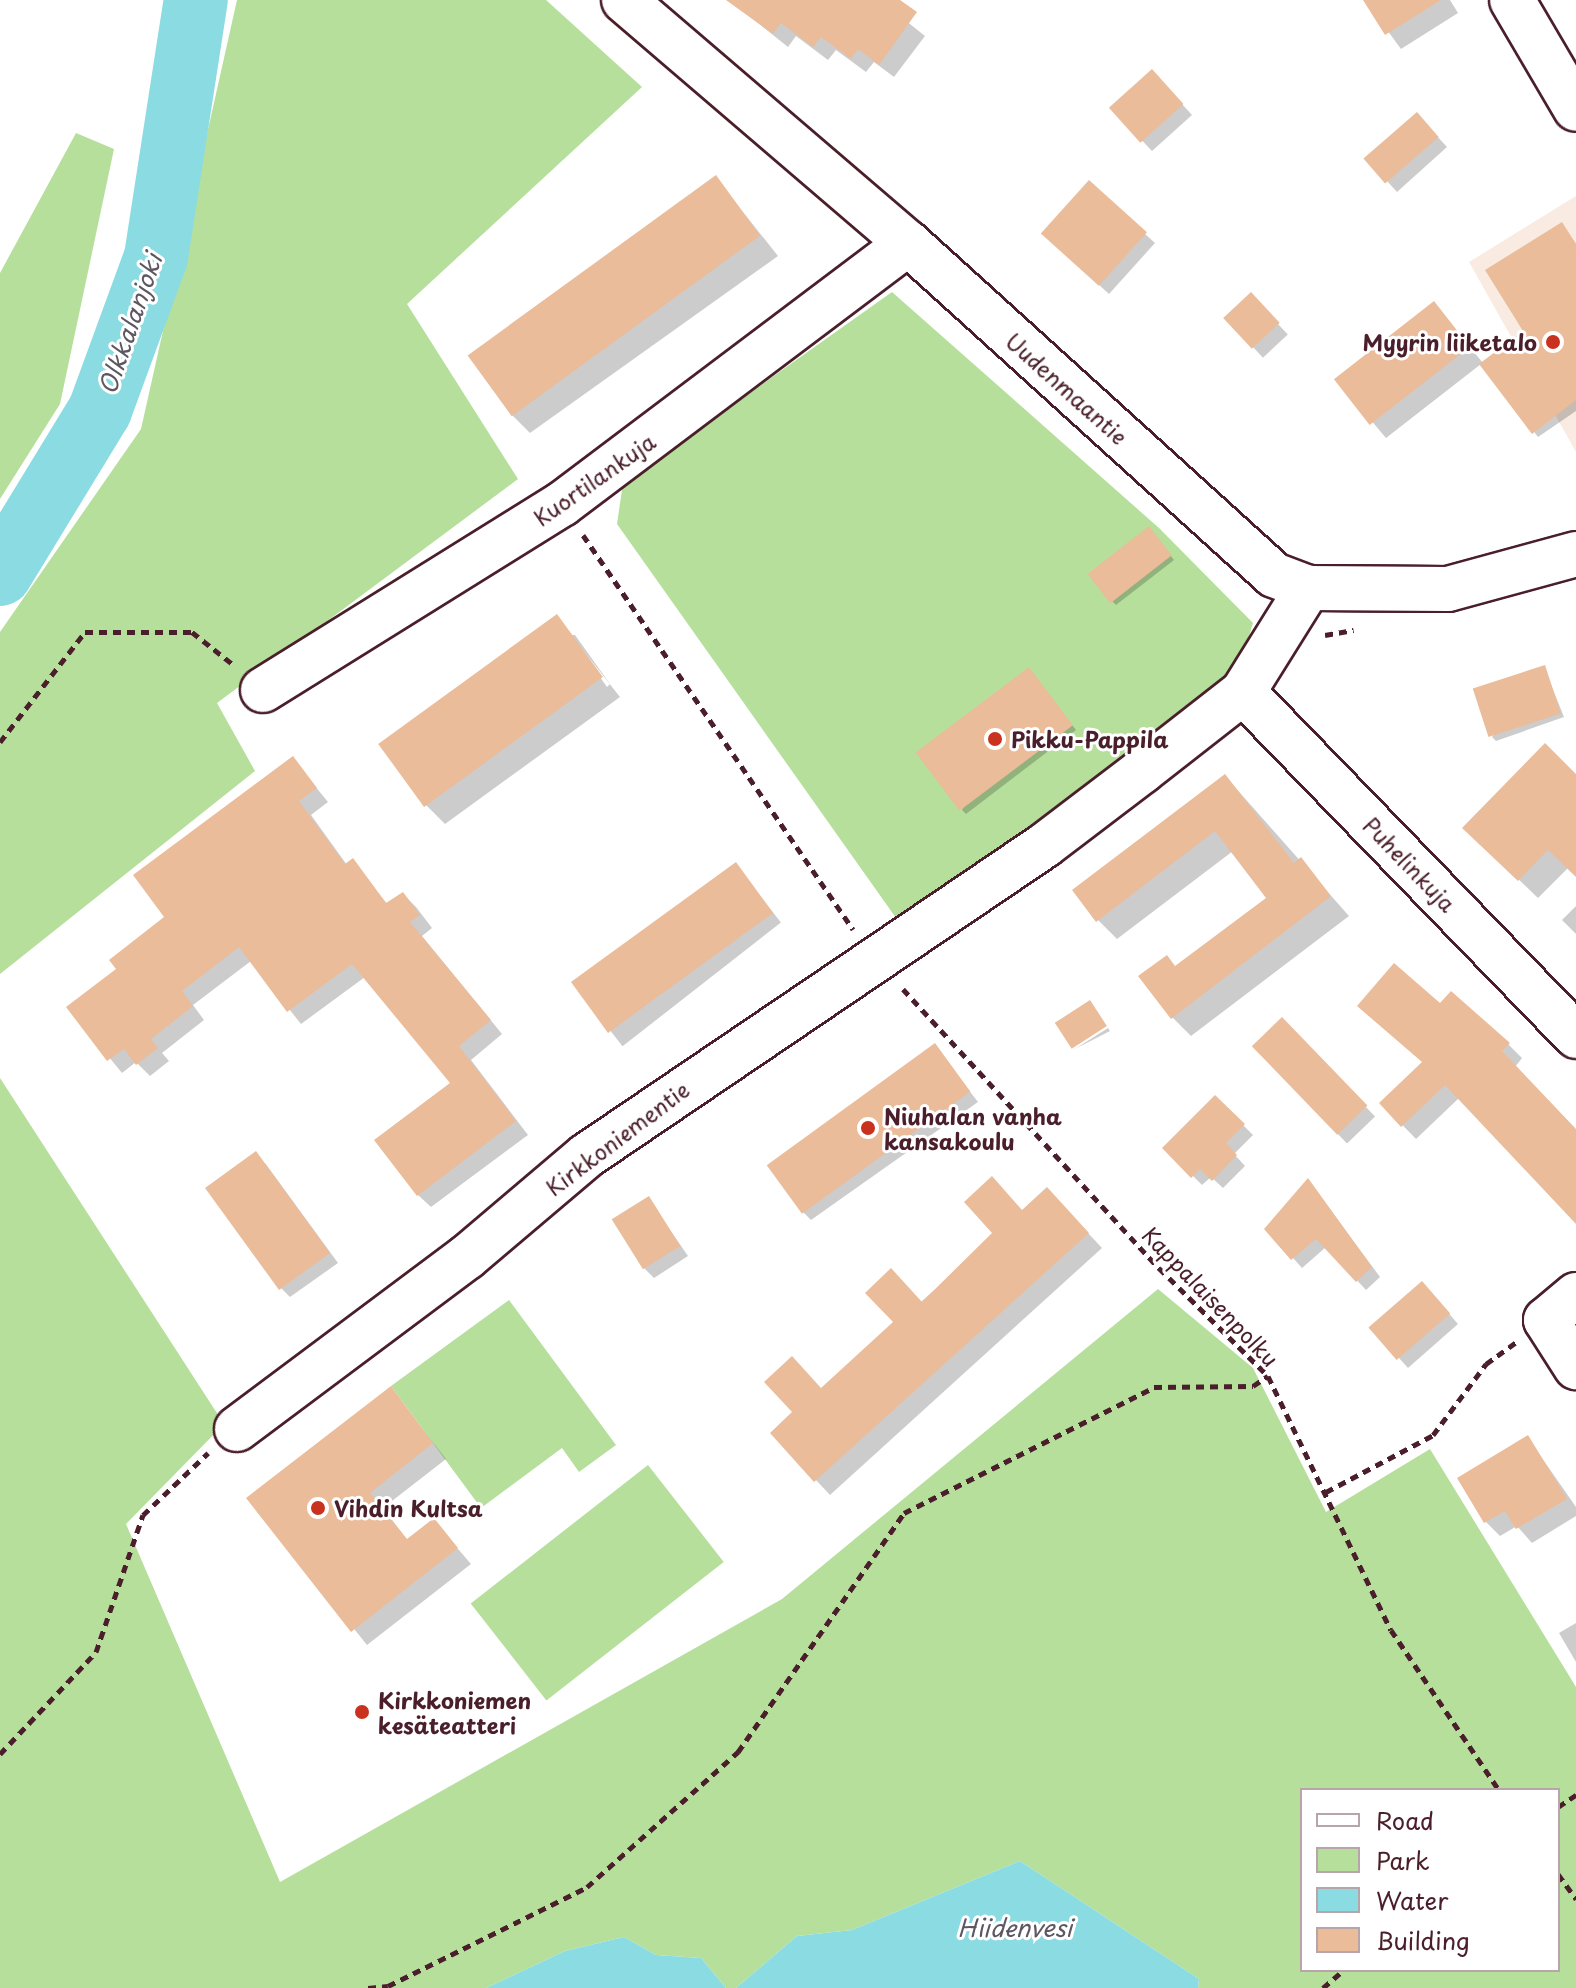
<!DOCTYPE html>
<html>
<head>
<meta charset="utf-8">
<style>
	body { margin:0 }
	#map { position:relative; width:1576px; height:1988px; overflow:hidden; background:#fff; font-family:"Playpen Sans",sans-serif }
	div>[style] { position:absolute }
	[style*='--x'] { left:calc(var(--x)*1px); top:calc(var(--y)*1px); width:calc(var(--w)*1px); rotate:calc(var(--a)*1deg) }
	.built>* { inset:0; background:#f9ebe1 }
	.green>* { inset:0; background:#b6df9c; transform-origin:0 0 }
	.water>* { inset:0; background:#8adbe2 }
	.shadow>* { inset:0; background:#0003; transform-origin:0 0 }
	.river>* { height:64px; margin:-32px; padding:0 32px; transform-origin:32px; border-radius:32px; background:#8adbe2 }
	.building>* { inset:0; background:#eabc9a; transform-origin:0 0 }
	.path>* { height:5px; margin-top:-2.5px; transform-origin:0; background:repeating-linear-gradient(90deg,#4a1f2b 0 8px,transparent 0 14px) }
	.roads { filter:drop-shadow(2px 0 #4a1f2b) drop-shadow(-2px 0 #4a1f2b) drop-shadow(0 2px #4a1f2b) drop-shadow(0 -2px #4a1f2b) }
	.minor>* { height:44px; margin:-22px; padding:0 22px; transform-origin:22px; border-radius:22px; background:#fff }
	.dots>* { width:22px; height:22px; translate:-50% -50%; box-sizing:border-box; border:4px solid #fff; border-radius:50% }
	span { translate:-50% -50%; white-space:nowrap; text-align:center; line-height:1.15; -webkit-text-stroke:6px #fff; paint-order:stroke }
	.poi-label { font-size:22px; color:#4a1f2b; font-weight:700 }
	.right { translate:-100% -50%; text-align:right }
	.left { translate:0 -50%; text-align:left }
	.street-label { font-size:22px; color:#4a1f2b }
	.water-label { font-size:24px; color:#5d5762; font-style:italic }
	.legend { position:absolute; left:1300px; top:1788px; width:260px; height:184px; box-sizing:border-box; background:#fff; border:2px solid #b7a5aa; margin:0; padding:10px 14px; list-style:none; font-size:24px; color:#4a1f2b }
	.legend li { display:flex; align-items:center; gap:16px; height:40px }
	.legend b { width:40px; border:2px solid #b7a5aa }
</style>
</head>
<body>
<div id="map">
	<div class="built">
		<div style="clip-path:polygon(1576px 196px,1576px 452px,1469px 262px)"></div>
	</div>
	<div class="green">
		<div style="clip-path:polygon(237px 0,546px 0,642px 87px,407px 304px,518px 479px,217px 703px,255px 771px,0 974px,0 632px,141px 429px)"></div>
		<div style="clip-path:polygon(76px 133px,114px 149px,60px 404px,0 499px,0 273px)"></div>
		<div style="clip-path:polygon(892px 292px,1159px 528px,1253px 623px,1234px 685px,901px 925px,617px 524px,623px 483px)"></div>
		<div style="clip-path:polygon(evenodd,0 1078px,224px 1424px,126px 1524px,280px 1882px,782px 1599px,1158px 1289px,1253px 1368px,1326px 1512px,1430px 1449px,1576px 1687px,1576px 1988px,1198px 1988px,1199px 1979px,1020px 1861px,852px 1930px,797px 1936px,736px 1988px,726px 1988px,701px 1958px,656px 1955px,624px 1937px,565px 1951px,486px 1988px,0 1988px,0 1078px,1302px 1790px,1558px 1790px,1558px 1970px,1302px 1970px,1302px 1790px)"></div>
		<div style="clip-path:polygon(509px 1300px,616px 1445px,579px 1472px,562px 1448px,481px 1508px,391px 1386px)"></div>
		<div style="left:648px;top:1465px;width:123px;height:225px;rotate:52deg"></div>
	</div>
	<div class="water">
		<div style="clip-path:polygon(1020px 1861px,1199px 1979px,1198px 1988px,736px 1988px,797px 1936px,852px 1930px)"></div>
		<div style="clip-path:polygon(624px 1937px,656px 1955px,701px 1958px,726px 1988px,486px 1988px,565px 1951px)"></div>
	</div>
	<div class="shadow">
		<div style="clip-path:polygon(743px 0,880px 0,925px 36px,894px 77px,874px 62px,866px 72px,836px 50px,828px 60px,796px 36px,788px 47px,738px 7px)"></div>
		<div style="clip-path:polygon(1365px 0,1450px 0,1458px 13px,1401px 49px)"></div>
		<div style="clip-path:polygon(1161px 81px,1192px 115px,1152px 151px,1112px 109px)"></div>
		<div style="clip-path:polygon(1426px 124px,1447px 147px,1397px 192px,1367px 159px)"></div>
		<div style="clip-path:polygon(716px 178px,778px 256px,530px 433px,511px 414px)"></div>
		<div style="clip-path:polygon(1089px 183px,1155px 243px,1109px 294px,1053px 243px)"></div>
		<div style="clip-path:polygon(1562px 224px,1576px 244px,1576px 411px,1538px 437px,1481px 364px,1386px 438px,1337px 380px,1434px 304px,1483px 363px,1526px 331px)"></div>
		<div style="left:1251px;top:295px;width:54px;height:34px;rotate:47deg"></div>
		<div style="clip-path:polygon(1153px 533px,1174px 560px,1116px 605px,1112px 601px)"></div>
		<div style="clip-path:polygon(evenodd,557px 617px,620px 697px,445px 824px,426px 805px,557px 617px,570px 635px,575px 635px,610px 684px,607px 687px,570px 635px)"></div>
		<div style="clip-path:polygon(1544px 667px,1564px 717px,1496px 741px,1492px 737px)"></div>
		<div style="clip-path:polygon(1032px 674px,1076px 730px,966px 814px,962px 810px)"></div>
		<div style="clip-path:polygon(293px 759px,328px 802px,311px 815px,347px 865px,352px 861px,388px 905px,403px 894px,416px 907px,432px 928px,422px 936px,502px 1034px,471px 1060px,528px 1135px,431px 1207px,418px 1195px,452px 1083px,365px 977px,301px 1024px,251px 961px,193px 1005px,204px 1020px,162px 1053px,169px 1061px,150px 1076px,136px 1062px,122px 1073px,69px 1008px,119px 970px,167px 917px)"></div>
		<div style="clip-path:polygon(1225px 776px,1349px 916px,1191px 1036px,1172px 1017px,1177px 968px,1268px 898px,1233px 851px,1117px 939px,1098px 920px)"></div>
		<div style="clip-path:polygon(1576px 776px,1576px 875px,1568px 868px,1538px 898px,1465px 828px)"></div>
		<div style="left:736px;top:865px;width:73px;height:201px;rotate:52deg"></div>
		<div style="clip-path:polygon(1576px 906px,1576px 934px,1562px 920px)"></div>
		<div style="clip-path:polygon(1440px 1006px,1508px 1044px,1522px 1058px,1515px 1067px,1576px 1131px,1576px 1221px,1459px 1098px,1416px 1139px,1381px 1103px,1424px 1063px)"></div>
		<div style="left:1282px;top:1020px;width:134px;height:39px;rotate:46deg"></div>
		<div style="clip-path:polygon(1108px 1028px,1110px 1031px,1075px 1049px)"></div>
		<div style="clip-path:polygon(935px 1046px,978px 1102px,811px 1220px,802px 1211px)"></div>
		<div style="clip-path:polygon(1215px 1097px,1253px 1135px,1234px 1154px,1245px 1166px,1223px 1188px,1211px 1177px,1202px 1185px,1165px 1148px)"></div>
		<div style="clip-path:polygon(265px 1163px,338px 1263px,290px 1297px,281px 1288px)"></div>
		<div style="clip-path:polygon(1309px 1181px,1380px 1277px,1366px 1290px,1326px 1247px,1302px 1268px,1267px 1229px)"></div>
		<div style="clip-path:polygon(648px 1198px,688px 1256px,654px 1278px,644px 1268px)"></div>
		<div style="clip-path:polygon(1061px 1204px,1102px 1248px,830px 1495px,772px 1433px,1023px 1212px)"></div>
		<div style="clip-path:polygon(1431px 1293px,1458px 1324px,1408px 1368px,1399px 1358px)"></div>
		<div style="clip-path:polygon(391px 1389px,446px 1459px,383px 1508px,408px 1541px,434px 1521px,471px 1564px,367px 1645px,249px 1498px)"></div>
		<div style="clip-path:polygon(1528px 1438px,1576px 1507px,1576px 1516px,1532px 1543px,1517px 1526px,1500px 1536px,1486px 1522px)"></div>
		<div style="clip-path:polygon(1576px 1623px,1576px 1662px,1559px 1633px)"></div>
	</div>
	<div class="river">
		<div style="--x:0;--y:574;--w:192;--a:-58.6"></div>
		<div style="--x:100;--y:410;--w:163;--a:-69.9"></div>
		<div style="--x:156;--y:257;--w:260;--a:-81.2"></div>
	</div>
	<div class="building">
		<div style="clip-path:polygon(726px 0,900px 0,917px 12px,879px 65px,858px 49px,851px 59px,821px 37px,813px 47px,781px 23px,773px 34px)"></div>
		<div style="clip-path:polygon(1363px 0,1441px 0,1385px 35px)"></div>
		<div style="left:1152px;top:69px;width:47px;height:58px;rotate:48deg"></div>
		<div style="left:1417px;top:112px;width:33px;height:71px;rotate:49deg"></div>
		<div style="left:716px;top:175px;width:75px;height:307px;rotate:54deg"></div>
		<div style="left:1089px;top:180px;width:78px;height:72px;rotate:42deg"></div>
		<div style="clip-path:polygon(1562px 222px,1576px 244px,1576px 400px,1532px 434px,1479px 364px,1523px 331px,1485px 270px)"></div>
		<div style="left:1251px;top:292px;width:42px;height:38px;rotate:47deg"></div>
		<div style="left:1434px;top:301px;width:58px;height:127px;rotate:52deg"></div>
		<div style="left:1149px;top:526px;width:37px;height:78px;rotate:52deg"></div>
		<div style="left:557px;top:614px;width:78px;height:221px;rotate:54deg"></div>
		<div style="left:1545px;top:665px;width:51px;height:76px;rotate:72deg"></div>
		<div style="left:1029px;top:667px;width:73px;height:142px;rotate:53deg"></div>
		<div style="clip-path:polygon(1545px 743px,1576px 774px,1576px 877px,1548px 850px,1518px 881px,1462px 828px)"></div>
		<div style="clip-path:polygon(293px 756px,317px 788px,299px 801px,345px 864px,353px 858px,386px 903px,403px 892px,420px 915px,410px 922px,491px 1020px,459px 1046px,516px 1121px,417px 1196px,374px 1140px,450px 1083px,352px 964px,287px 1012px,239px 947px,182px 991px,193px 1006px,151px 1039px,158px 1048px,136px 1065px,124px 1049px,107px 1061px,66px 1007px,116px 969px,109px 960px,164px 917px,133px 875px)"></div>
		<div style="clip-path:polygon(1225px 774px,1294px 863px,1301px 857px,1331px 896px,1171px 1019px,1138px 976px,1167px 955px,1175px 966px,1266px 898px,1215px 831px,1096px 922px,1072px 890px)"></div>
		<div style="left:736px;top:862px;width:63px;height:204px;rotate:54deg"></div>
		<div style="clip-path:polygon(1394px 963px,1440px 1003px,1451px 991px,1510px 1043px,1502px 1051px,1576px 1129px,1576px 1224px,1445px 1085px,1401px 1127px,1379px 1103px,1422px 1062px,1357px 1006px)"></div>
		<div style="left:1090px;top:1000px;width:31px;height:42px;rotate:57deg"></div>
		<div style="left:1282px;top:1017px;width:123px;height:42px;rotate:46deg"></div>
		<div style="left:935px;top:1043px;width:60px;height:208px;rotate:54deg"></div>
		<div style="clip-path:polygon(1215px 1095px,1245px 1124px,1226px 1143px,1237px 1155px,1212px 1181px,1200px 1169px,1191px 1178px,1162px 1148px)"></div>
		<div style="left:256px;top:1151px;width:126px;height:63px;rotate:54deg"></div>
		<div style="clip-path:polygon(992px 1176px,1022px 1210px,1047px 1187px,1089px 1233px,814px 1482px,770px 1433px,792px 1412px,764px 1382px,792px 1356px,821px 1388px,893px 1322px,865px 1293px,891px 1268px,922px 1302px,992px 1233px,964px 1202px)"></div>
		<div style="clip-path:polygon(1308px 1178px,1372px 1267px,1356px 1282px,1316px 1239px,1291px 1260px,1264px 1229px)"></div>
		<div style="left:649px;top:1196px;width:59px;height:44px;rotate:58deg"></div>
		<div style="left:1422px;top:1281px;width:43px;height:71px;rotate:49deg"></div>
		<div style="clip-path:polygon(391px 1386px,433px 1443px,370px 1493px,407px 1539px,434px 1518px,458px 1548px,351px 1632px,246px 1498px)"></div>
		<div style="clip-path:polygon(1528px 1435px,1567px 1499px,1516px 1529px,1505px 1511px,1484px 1523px,1457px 1478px)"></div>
	</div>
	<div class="path">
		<div style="--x:583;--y:535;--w:478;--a:55.6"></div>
		<div style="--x:1325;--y:635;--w:29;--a:-10"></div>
		<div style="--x:0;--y:742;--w:139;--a:-52.3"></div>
		<div style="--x:85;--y:632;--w:107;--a:0"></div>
		<div style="--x:192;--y:632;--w:55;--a:38.3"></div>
		<div style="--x:903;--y:989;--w:379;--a:47.5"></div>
		<div style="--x:1159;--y:1268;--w:153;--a:44.7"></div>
		<div style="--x:1268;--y:1376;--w:282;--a:64.2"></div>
		<div style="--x:1391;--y:1630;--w:193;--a:56"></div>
		<div style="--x:1326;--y:1492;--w:121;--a:-28"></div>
		<div style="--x:1433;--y:1435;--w:89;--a:-53.3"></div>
		<div style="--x:1486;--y:1364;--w:37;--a:-36"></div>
		<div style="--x:0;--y:1754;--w:140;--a:-46.7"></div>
		<div style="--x:96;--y:1652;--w:145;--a:-71.1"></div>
		<div style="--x:143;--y:1515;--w:90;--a:-43.6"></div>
		<div style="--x:1558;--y:1807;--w:22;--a:-34"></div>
		<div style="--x:1558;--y:1874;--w:31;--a:54"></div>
		<div style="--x:368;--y:1988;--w:20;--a:-6"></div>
		<div style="--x:388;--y:1986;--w:222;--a:-26.4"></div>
		<div style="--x:587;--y:1887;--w:203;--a:-41.8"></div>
		<div style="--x:738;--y:1752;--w:291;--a:-55.2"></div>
		<div style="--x:904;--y:1513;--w:280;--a:-26.7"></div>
		<div style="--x:1154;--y:1387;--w:99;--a:-0.6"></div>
		<div style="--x:1253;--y:1386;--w:18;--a:-34"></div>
		<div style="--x:1323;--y:1988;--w:28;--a:-41"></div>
	</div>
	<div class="roads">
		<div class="minor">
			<div style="--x:624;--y:0;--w:374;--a:40.6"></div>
			<div style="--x:908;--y:243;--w:494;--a:42.2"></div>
			<div style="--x:1274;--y:575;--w:36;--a:21"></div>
			<div style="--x:1308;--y:588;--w:140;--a:0.4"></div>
			<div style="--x:1448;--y:589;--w:133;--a:-15.3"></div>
			<div style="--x:1512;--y:0;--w:126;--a:59.6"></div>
			<div style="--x:263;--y:690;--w:352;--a:-31.9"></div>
			<div style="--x:562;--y:504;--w:433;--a:-37"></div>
			<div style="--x:1243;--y:692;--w:479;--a:45.9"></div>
			<div style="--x:1576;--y:1295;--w:39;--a:140"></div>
			<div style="--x:1546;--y:1320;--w:56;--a:57.4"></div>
			<div style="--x:237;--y:1429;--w:287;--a:-36.8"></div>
			<div style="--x:467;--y:1257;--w:156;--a:-40.3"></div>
			<div style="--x:586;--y:1156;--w:554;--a:-34.12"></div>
			<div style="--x:1045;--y:845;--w:122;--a:-37.3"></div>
			<div style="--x:1142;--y:771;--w:128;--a:-38"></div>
			<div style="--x:1243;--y:692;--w:123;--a:-58"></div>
		</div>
	</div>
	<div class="dots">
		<div style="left:1553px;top:342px;background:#c8321e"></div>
		<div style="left:995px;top:739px;background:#c8321e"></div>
		<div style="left:868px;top:1128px;background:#c8321e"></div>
		<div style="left:318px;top:1508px;background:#c8321e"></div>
		<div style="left:362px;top:1712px;background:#c8321e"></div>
	</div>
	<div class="poi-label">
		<span class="right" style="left:1537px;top:342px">Myyrin liiketalo</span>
		<span class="left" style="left:1011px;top:739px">Pikku-Pappila</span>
		<span class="left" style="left:884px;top:1128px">Niuhalan vanha<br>kansakoulu</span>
		<span class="left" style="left:334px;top:1508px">Vihdin Kultsa</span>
		<span class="left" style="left:378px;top:1712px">Kirkkoniemen<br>kesäteatteri</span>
	</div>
	<div class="street-label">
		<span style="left:1067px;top:388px;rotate:42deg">Uudenmaantie</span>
		<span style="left:594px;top:479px;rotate:-35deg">Kuortilankuja</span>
		<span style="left:1410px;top:864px;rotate:46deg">Puhelinkuja</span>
		<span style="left:617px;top:1138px;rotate:-37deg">Kirkkoniementie</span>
		<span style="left:1211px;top:1296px;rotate:46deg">Kappalaisenpolku</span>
	</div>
	<div class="water-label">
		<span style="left:130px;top:324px;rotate:-71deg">Olkkalanjoki</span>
		<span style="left:1015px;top:1928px">Hiidenvesi</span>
	</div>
	<ul class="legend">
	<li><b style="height:10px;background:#fff"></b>Road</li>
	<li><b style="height:22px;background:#b6df9c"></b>Park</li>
	<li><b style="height:22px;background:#8adbe2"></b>Water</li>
	<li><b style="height:22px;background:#eabc9a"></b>Building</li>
	</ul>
</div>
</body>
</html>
